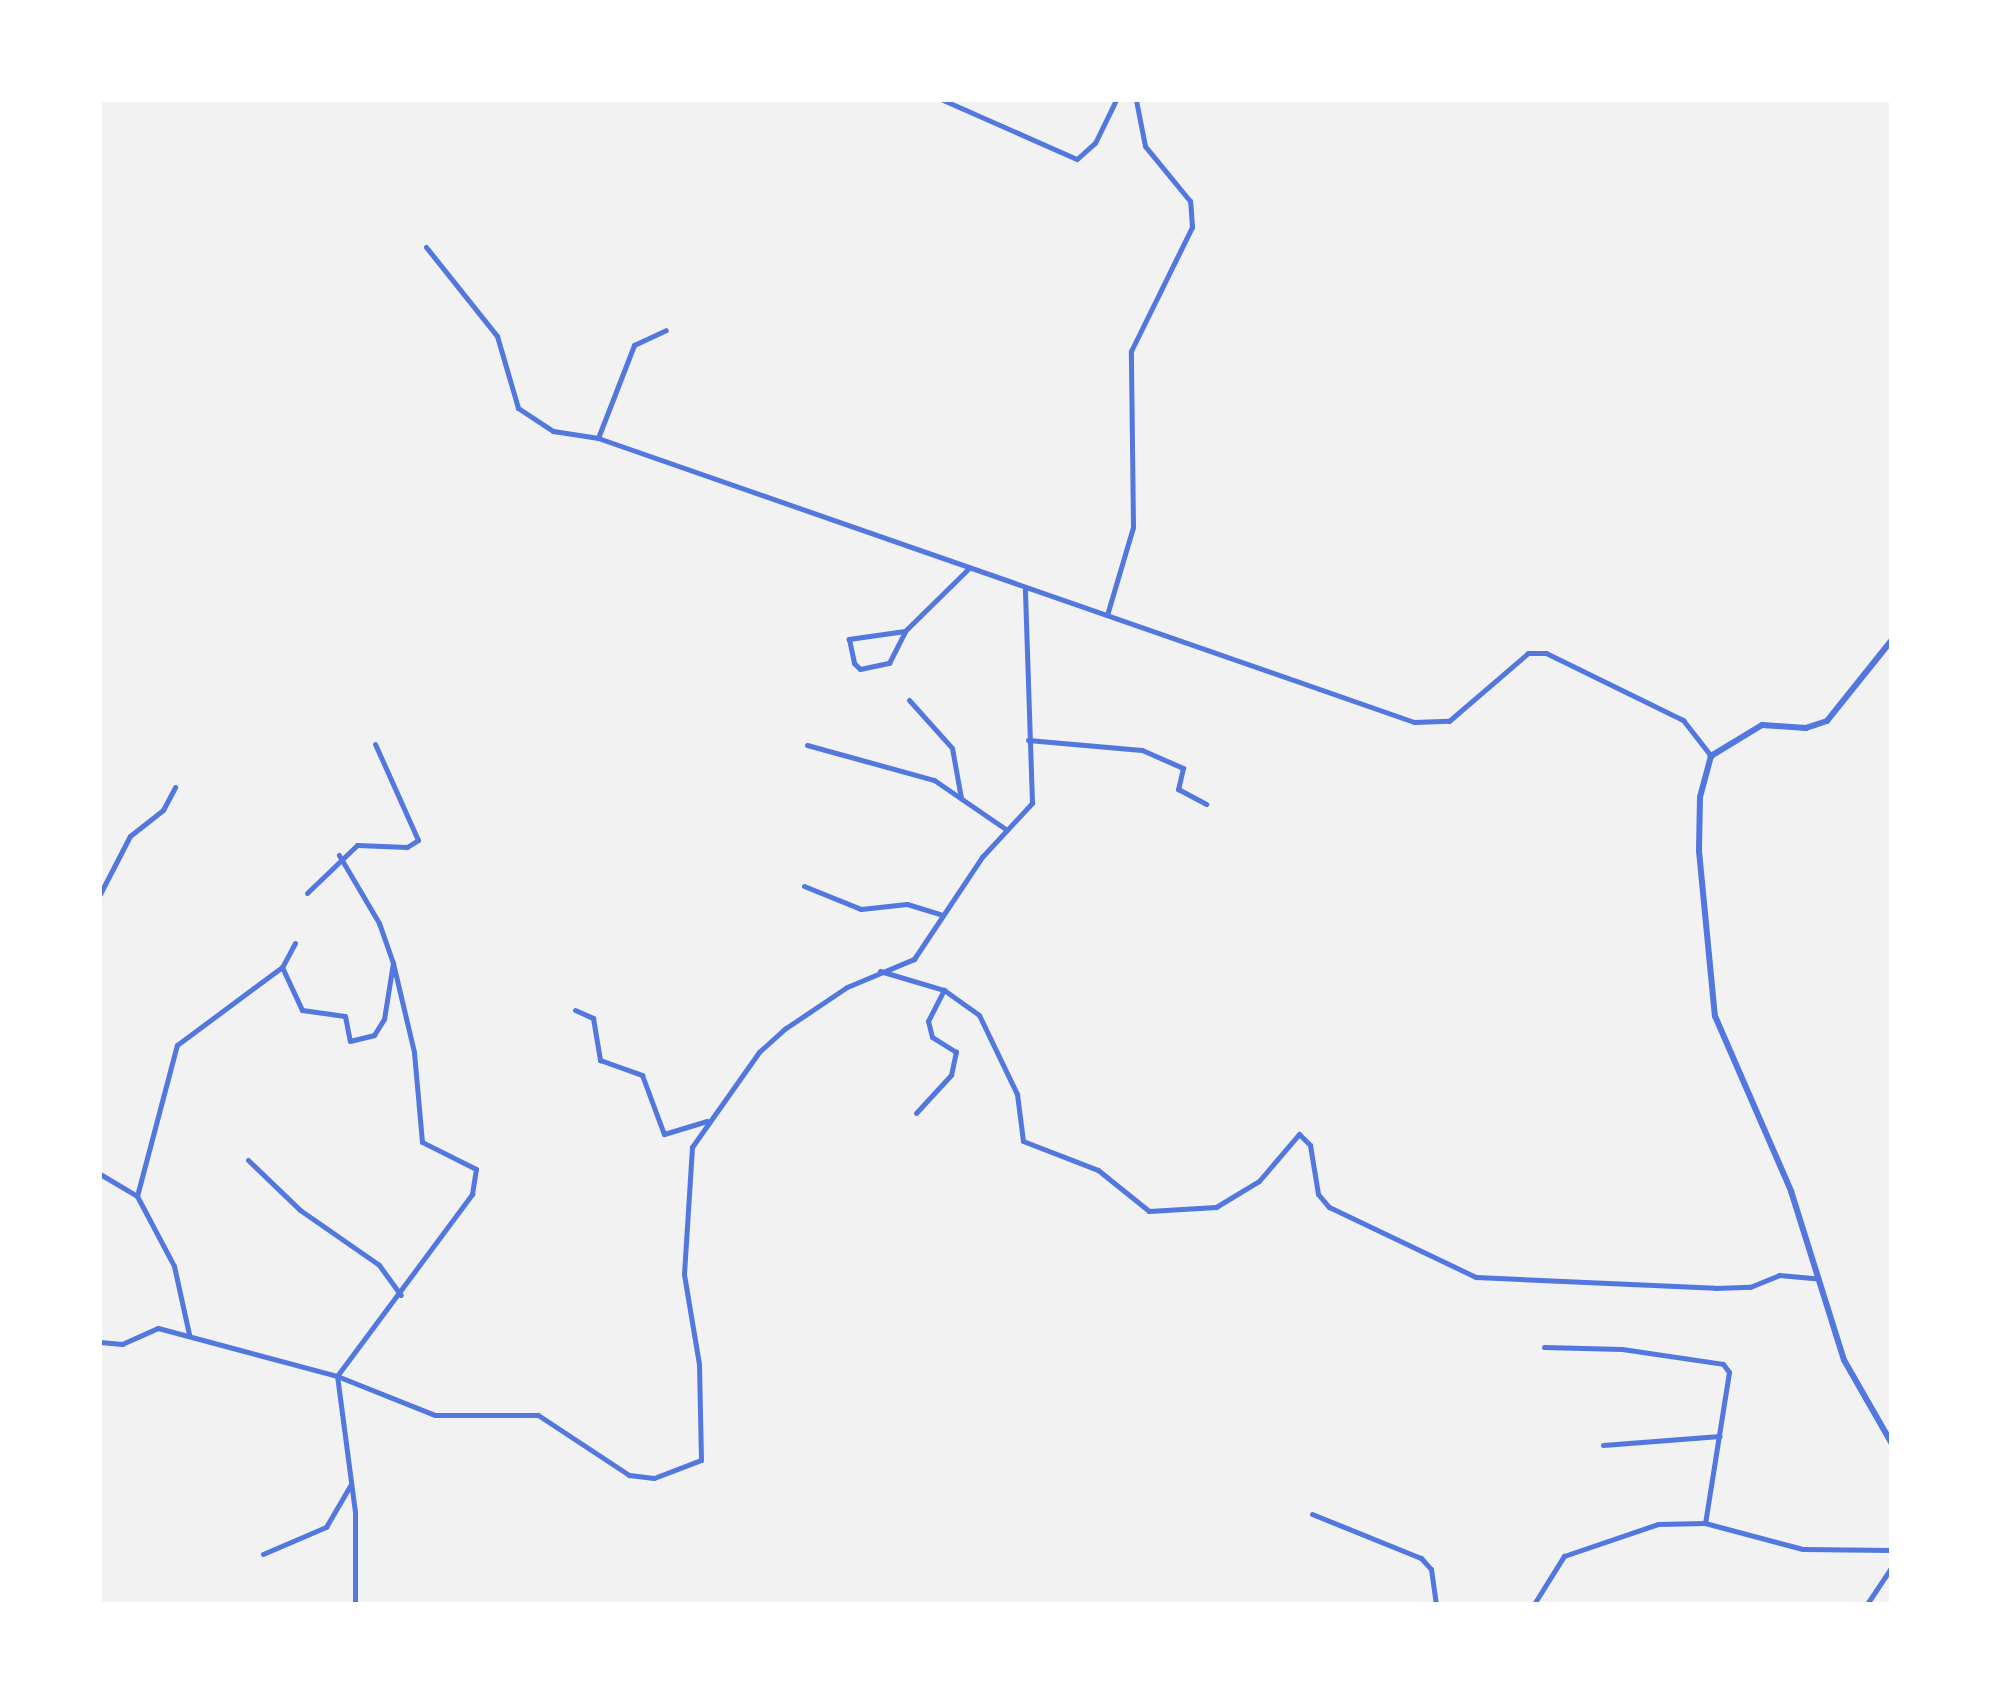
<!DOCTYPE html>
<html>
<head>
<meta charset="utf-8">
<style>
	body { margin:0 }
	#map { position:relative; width:1991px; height:1704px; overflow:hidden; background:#f2f2f2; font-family:"DejaVu Sans",sans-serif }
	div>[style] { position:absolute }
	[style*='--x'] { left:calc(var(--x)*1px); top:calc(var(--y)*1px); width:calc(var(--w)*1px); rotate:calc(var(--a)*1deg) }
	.minor>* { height:5px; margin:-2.5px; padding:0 2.5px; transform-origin:2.5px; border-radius:2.5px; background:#5277de }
	.tertiary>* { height:6px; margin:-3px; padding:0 3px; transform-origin:3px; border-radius:3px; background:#5277de }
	span { translate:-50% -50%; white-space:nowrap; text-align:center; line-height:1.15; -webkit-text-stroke:8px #fff; paint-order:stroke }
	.frame { position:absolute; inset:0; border:102px solid #fff; pointer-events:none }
</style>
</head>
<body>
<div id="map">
	<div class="minor">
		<div style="--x:943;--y:100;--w:146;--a:23.8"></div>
		<div style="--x:1077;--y:159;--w:24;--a:-42"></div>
		<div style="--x:1095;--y:143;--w:48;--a:-64"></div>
		<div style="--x:426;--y:247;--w:114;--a:51.4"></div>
		<div style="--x:497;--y:336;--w:75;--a:73.7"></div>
		<div style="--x:518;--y:408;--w:42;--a:33.3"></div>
		<div style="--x:553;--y:431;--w:46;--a:8.8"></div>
		<div style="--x:598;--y:438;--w:864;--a:19.19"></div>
		<div style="--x:1414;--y:722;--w:35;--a:-2"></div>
		<div style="--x:1449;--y:721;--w:104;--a:-40.7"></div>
		<div style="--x:1528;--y:653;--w:18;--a:0"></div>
		<div style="--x:1546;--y:653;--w:153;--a:26.1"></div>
		<div style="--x:1683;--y:720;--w:46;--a:52.1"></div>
		<div style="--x:598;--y:438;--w:100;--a:-68.8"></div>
		<div style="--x:634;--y:345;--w:35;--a:-25"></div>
		<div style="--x:1107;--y:615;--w:92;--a:-73.5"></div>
		<div style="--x:1133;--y:527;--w:176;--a:-90.7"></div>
		<div style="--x:1131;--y:351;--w:138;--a:-63.8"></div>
		<div style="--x:1192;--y:227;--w:26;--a:-94"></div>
		<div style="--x:1190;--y:201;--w:71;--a:-129.3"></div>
		<div style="--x:1145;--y:146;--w:47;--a:-101.1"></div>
		<div style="--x:905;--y:631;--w:57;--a:171.9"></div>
		<div style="--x:849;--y:639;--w:25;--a:78"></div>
		<div style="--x:854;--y:663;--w:8;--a:45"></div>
		<div style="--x:860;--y:669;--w:30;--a:-12"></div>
		<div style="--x:889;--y:663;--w:36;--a:-63"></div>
		<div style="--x:905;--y:631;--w:88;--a:-44.5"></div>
		<div style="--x:909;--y:700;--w:64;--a:48.1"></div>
		<div style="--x:952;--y:748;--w:51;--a:79.8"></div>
		<div style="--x:1028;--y:740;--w:114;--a:5"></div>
		<div style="--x:1142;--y:750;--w:45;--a:23.7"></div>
		<div style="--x:1183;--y:768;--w:22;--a:103"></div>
		<div style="--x:1178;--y:789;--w:32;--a:28"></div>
		<div style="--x:807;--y:745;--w:132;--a:15.4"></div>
		<div style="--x:934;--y:780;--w:88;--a:34.4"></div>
		<div style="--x:804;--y:886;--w:61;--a:22"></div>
		<div style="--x:861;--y:909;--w:46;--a:-6.2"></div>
		<div style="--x:907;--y:904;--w:37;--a:17"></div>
		<div style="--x:307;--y:893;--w:69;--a:-43.8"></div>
		<div style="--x:357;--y:845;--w:50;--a:2.3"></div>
		<div style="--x:407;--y:847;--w:13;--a:-32"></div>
		<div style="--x:418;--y:840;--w:105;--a:-114.1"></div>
		<div style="--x:100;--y:894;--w:65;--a:-62.7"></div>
		<div style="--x:130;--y:836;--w:42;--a:-38.2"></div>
		<div style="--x:163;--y:810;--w:26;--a:-62"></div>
		<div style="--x:295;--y:943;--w:27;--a:118"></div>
		<div style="--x:282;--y:967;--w:47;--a:65.1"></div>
		<div style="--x:302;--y:1010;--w:43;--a:7.9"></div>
		<div style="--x:345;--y:1016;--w:25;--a:79"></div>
		<div style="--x:350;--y:1041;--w:25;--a:-14"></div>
		<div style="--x:374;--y:1035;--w:19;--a:-58"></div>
		<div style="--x:384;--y:1019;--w:57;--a:-80.9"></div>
		<div style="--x:393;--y:963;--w:42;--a:-109.3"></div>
		<div style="--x:379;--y:923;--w:79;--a:-120.5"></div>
		<div style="--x:880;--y:971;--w:67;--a:16.5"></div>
		<div style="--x:944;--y:990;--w:43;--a:35.5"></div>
		<div style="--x:979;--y:1015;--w:88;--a:64.3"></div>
		<div style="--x:1017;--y:1094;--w:47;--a:82.7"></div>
		<div style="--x:1023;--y:1141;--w:80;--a:21.1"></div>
		<div style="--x:1098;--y:1170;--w:65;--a:38.8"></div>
		<div style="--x:1149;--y:1211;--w:67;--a:-3.4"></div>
		<div style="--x:1216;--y:1207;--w:50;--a:-31.2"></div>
		<div style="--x:1259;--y:1181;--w:62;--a:-49.6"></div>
		<div style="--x:1299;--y:1134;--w:16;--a:45"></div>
		<div style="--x:1310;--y:1145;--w:50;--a:80.7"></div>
		<div style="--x:1318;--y:1194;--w:17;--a:50"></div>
		<div style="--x:1329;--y:1207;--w:163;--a:25.5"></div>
		<div style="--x:1476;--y:1277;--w:239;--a:2.6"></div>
		<div style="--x:1715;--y:1288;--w:35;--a:-2"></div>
		<div style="--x:1750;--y:1287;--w:31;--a:-22"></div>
		<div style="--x:1779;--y:1275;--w:36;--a:5"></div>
		<div style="--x:575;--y:1010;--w:20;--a:24"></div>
		<div style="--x:593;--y:1018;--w:43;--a:80.5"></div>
		<div style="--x:600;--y:1060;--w:45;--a:19.7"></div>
		<div style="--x:642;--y:1075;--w:63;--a:69.6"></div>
		<div style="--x:664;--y:1134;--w:45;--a:-16.8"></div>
		<div style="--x:916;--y:1113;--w:52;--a:-47.4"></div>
		<div style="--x:951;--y:1075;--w:24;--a:-78"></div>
		<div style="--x:956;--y:1052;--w:28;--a:-148"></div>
		<div style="--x:932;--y:1037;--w:16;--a:-104"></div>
		<div style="--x:928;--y:1021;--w:35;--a:-63"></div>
		<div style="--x:248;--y:1160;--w:72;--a:43.9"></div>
		<div style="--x:300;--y:1210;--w:96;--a:34.8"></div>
		<div style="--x:379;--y:1265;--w:37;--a:54"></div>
		<div style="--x:100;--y:1174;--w:43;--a:30.7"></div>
		<div style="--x:137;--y:1196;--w:79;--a:62.1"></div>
		<div style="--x:174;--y:1266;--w:70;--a:77.6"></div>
		<div style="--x:137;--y:1196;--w:156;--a:-75.2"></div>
		<div style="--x:177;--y:1045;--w:131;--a:-36.6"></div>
		<div style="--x:100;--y:1342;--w:22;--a:5"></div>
		<div style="--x:122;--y:1344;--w:39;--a:-24"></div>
		<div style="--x:158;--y:1328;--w:185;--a:15"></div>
		<div style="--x:337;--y:1376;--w:105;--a:21.7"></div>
		<div style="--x:435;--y:1415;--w:103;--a:0"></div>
		<div style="--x:538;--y:1415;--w:109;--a:33.4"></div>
		<div style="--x:629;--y:1475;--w:25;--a:7"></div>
		<div style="--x:654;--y:1478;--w:50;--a:-21"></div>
		<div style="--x:701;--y:1460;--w:96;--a:-91.2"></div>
		<div style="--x:699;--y:1364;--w:91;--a:-99.5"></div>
		<div style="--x:684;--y:1274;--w:127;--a:-86.4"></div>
		<div style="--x:692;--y:1147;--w:116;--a:-54.8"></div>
		<div style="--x:759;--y:1052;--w:36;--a:-42"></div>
		<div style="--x:786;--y:1028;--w:73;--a:-33.9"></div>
		<div style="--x:847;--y:987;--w:73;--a:-22.7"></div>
		<div style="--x:914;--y:959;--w:123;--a:-56.3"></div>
		<div style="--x:982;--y:857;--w:74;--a:-47.2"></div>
		<div style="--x:1032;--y:803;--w:216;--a:-91.9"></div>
		<div style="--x:1544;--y:1347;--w:78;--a:1.5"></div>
		<div style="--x:1622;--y:1349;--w:102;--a:8.4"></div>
		<div style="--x:1723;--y:1364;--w:10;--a:53"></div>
		<div style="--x:1729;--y:1372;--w:153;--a:99"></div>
		<div style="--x:1603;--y:1445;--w:117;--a:-4.4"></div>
		<div style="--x:1312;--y:1514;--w:118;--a:22"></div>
		<div style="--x:1421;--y:1558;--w:15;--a:48"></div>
		<div style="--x:1431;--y:1569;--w:35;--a:82"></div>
		<div style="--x:263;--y:1554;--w:69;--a:-23.2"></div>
		<div style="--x:326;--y:1527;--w:48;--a:-59.7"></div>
		<div style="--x:355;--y:1604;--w:92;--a:-90"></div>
		<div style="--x:355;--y:1512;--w:137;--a:-97.5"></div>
		<div style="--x:337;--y:1376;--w:227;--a:-53.4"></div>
		<div style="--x:472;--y:1194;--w:25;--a:-81"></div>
		<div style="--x:476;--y:1169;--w:60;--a:-153.4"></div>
		<div style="--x:422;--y:1142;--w:90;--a:-95.1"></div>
		<div style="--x:414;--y:1052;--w:91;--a:-103.3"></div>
		<div style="--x:1534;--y:1604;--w:57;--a:-58"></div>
		<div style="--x:1564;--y:1556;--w:99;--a:-18.8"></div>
		<div style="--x:1658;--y:1524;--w:47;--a:-1.2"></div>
		<div style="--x:1705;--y:1523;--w:101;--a:14.9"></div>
		<div style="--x:1803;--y:1549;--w:88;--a:0.7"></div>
		<div style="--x:1867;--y:1604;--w:43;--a:-56.3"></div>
	</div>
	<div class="tertiary">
		<div style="--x:1891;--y:641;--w:102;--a:128.7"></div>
		<div style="--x:1827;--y:721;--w:22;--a:162"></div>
		<div style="--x:1806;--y:728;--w:44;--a:-176.1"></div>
		<div style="--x:1762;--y:725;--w:60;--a:148.7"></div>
		<div style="--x:1711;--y:756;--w:42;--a:105"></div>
		<div style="--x:1700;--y:797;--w:54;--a:91.1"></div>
		<div style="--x:1699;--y:851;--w:166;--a:84.5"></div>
		<div style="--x:1715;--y:1016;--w:191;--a:66.5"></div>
		<div style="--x:1791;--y:1191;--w:177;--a:72.6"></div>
		<div style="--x:1844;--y:1360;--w:95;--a:60.2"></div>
	</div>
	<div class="frame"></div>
</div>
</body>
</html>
